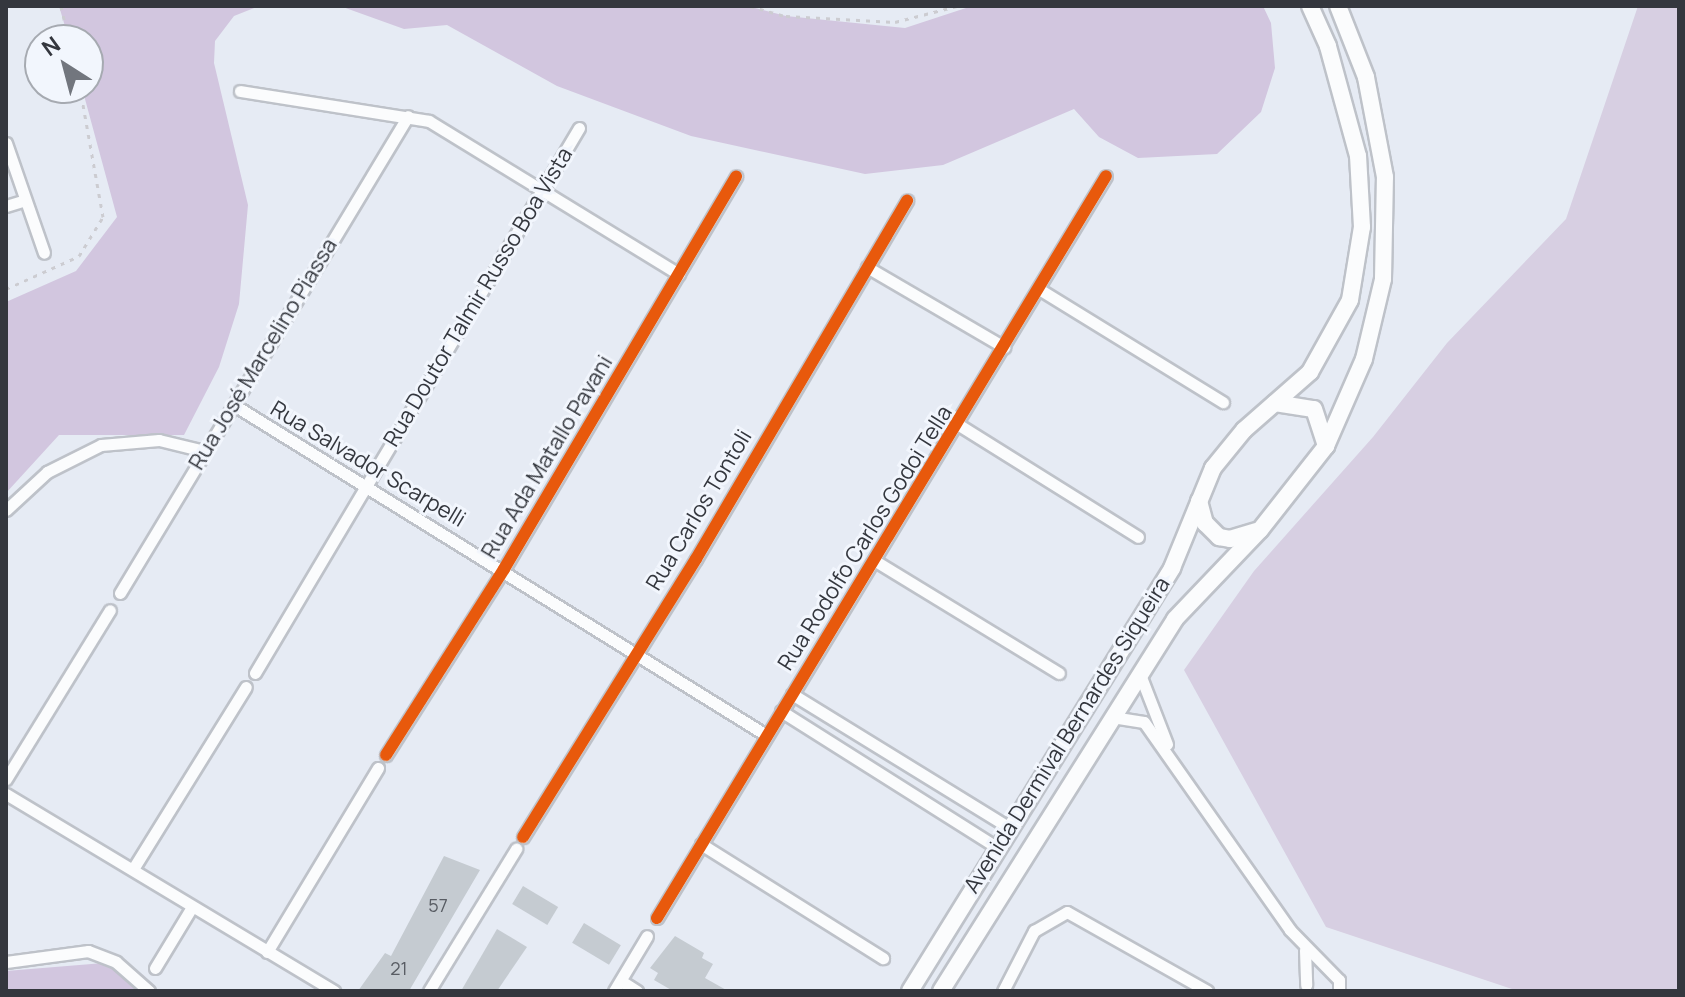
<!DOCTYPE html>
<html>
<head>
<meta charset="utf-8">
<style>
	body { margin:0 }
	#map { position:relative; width:1685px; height:997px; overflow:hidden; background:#e6ebf4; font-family:Manrope,sans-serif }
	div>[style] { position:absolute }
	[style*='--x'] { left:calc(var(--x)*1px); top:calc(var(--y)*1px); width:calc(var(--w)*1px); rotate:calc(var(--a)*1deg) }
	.green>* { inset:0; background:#d7cfe2 }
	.forest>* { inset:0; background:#d2c6df }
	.building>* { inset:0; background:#c5cbd1; transform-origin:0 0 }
	.path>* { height:3px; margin-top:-1.5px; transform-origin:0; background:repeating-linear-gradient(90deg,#ccccd1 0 4px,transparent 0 10px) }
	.roads { filter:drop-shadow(2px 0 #bec2c9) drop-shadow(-2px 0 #bec2c9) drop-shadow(0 2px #bec2c9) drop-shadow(0 -2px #bec2c9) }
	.street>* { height:11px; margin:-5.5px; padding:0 5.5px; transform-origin:5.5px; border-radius:5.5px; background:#fbfcfd }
	.secondary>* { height:16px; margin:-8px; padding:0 8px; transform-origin:8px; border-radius:8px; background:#fbfcfd }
	.cycleway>* { height:12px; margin:-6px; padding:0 6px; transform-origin:6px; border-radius:6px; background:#e8590c }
	span { translate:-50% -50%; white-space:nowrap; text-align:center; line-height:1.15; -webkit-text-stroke:6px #f2f6fd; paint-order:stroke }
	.number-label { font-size:18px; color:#585c63 }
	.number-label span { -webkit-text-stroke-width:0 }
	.street-label { font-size:22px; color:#34373e }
	.frame { position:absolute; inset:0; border:8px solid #34373e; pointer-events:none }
	.north { position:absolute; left:24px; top:24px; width:80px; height:80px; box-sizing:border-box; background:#f2f6fd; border:2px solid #a6aab1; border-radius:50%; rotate:324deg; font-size:22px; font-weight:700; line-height:32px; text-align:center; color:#34373e }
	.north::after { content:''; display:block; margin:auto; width:28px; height:36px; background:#72767e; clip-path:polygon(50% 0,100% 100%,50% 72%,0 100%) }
</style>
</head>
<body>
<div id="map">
	<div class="green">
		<div style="clip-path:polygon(1638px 6px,1679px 6px,1679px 991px,1518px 991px,1326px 927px,1184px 670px,1254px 571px,1373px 437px,1447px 343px,1566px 219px)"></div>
	</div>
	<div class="forest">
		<div style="clip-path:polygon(59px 6px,259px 6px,234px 16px,215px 41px,214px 63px,248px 205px,239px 304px,219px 367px,184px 435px,59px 435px,6px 493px,6px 302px,76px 271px,117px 217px,82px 88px,88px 88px,88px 40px,69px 40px)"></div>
		<div style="clip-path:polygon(340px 6px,747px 6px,786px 16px,905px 28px,972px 6px,1263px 6px,1271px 23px,1275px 68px,1261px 112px,1217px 154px,1138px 158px,1099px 137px,1074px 109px,943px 165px,865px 174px,691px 136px,557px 86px,447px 25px,404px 29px)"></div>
		<div style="clip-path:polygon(116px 962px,149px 991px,6px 991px,6px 971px)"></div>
	</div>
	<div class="building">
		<div style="clip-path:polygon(444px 856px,480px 870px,409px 991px,358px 991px,385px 953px,391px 956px)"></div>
		<div style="left:523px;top:886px;width:41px;height:21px;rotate:31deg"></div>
		<div style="left:584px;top:923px;width:43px;height:23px;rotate:31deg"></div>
		<div style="clip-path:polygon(497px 929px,527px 947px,497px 991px,461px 991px)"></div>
		<div style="clip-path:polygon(675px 936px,704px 953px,702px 958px,713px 964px,705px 978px,728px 991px,673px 991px,654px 980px,658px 973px,650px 968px)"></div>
	</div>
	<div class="path">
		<div style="--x:61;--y:6;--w:35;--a:77"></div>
		<div style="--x:750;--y:6;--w:37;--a:16"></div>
		<div style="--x:786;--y:16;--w:109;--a:3.2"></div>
		<div style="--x:895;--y:22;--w:64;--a:-14.5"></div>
		<div style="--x:6;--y:289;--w:80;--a:-24.3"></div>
		<div style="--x:79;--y:256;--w:46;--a:-58.4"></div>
		<div style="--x:103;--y:217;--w:131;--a:-100.1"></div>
	</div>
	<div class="roads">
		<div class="street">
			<div style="--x:240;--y:91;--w:191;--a:9"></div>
			<div style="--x:429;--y:121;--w:293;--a:31.5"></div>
			<div style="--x:6;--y:143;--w:116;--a:70.9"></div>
			<div style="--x:6;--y:206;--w:17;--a:-17"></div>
			<div style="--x:867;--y:267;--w:159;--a:30.3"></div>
			<div style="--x:1039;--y:289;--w:216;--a:31.6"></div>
			<div style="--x:234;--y:405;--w:626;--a:31.81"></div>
			<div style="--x:959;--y:425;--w:211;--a:32"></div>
			<div style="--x:6;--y:510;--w:56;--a:-42.8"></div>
			<div style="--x:47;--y:472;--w:60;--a:-26.6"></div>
			<div style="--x:101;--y:445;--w:58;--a:-4.9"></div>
			<div style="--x:159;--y:440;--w:46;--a:13.7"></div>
			<div style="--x:877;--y:562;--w:213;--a:31.4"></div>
			<div style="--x:120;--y:593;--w:557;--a:-58.88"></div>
			<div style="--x:255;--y:673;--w:634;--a:-59.27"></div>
			<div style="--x:1141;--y:677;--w:72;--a:68.8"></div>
			<div style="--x:792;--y:694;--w:254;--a:31.6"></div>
			<div style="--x:781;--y:711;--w:254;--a:32.3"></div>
			<div style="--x:1112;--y:717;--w:32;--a:9"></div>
			<div style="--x:1144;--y:722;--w:254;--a:54.9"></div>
			<div style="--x:1290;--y:930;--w:70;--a:45.6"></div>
			<div style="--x:1339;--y:980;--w:11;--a:90"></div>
			<div style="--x:386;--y:755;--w:220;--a:-57.6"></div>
			<div style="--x:504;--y:569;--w:456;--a:-59.4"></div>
			<div style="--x:6;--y:779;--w:198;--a:-58.4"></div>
			<div style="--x:6;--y:794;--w:383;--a:31"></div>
			<div style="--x:523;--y:837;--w:327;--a:-58.1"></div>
			<div style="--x:696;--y:559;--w:416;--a:-59.5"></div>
			<div style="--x:701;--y:844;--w:215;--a:32.1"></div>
			<div style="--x:133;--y:869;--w:214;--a:-58.2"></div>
			<div style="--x:657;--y:918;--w:867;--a:-58.82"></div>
			<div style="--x:1305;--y:950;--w:35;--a:88"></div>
			<div style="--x:267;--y:952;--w:215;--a:-58.9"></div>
			<div style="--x:6;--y:962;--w:83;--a:-7.6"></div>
			<div style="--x:88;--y:951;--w:30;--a:21"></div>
			<div style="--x:116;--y:962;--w:44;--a:41.3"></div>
			<div style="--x:155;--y:968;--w:71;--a:-58.8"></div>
			<div style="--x:621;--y:981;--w:19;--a:32"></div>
			<div style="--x:429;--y:991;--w:167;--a:-58.5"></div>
			<div style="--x:614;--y:991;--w:64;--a:-59"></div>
			<div style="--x:1003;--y:991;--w:68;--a:-62.7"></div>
			<div style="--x:1034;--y:931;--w:38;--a:-30"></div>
			<div style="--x:1067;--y:912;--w:161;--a:29.4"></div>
		</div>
		<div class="secondary">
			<div style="--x:1275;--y:403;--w:39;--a:9"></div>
			<div style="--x:1314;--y:409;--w:39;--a:72"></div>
			<div style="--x:1199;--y:501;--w:23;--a:75"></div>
			<div style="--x:1205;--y:523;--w:20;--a:45"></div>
			<div style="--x:1219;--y:537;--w:11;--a:10"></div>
			<div style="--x:1230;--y:539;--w:27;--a:-17"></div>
			<div style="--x:910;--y:991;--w:498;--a:-58.2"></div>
			<div style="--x:1172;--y:568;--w:108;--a:-67.7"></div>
			<div style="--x:1213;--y:468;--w:49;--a:-50.8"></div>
			<div style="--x:1244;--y:430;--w:88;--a:-41.3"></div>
			<div style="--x:1310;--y:372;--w:82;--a:-60.9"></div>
			<div style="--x:1350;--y:300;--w:74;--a:-80.7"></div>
			<div style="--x:1362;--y:227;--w:71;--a:-93.2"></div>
			<div style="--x:1358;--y:156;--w:114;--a:-105.3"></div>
			<div style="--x:1328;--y:46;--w:44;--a:-114.2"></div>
			<div style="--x:941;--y:991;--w:439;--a:-57.8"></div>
			<div style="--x:1175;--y:619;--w:123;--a:-46.3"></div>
			<div style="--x:1260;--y:530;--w:107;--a:-51.8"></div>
			<div style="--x:1326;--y:446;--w:95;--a:-66.4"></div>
			<div style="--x:1364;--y:359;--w:82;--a:-76.6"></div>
			<div style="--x:1383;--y:279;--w:102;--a:-88.9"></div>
			<div style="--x:1385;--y:177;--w:102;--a:-100.8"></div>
			<div style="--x:1366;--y:77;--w:76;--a:-111.5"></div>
		</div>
	</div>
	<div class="cycleway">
		<div style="--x:386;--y:755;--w:220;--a:-57.6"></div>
		<div style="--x:504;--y:569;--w:456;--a:-59.4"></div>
		<div style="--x:523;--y:837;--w:327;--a:-58.1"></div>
		<div style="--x:696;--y:559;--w:416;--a:-59.5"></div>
		<div style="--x:657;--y:918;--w:867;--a:-58.82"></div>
	</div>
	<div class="number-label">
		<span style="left:438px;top:905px">57</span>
		<span style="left:399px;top:968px">21</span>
	</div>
	<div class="street-label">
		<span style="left:478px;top:297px;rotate:-59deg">Rua Doutor Talmir Russo Boa Vista</span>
		<span style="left:263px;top:354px;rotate:-59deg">Rua José Marcelino Piassa</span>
		<span style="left:547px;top:457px;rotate:-59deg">Rua Ada Matallo Pavani</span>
		<span style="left:368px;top:464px;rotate:31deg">Rua Salvador Scarpelli</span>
		<span style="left:699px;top:510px;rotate:-59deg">Rua Carlos Tontoli</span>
		<span style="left:865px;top:538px;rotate:-58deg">Rua Rodolfo Carlos Godoi Tella</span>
		<span style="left:1067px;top:735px;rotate:-58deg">Avenida Dermival Bernardes Siqueira</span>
	</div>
	<div class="frame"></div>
	<div class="north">N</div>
</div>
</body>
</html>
